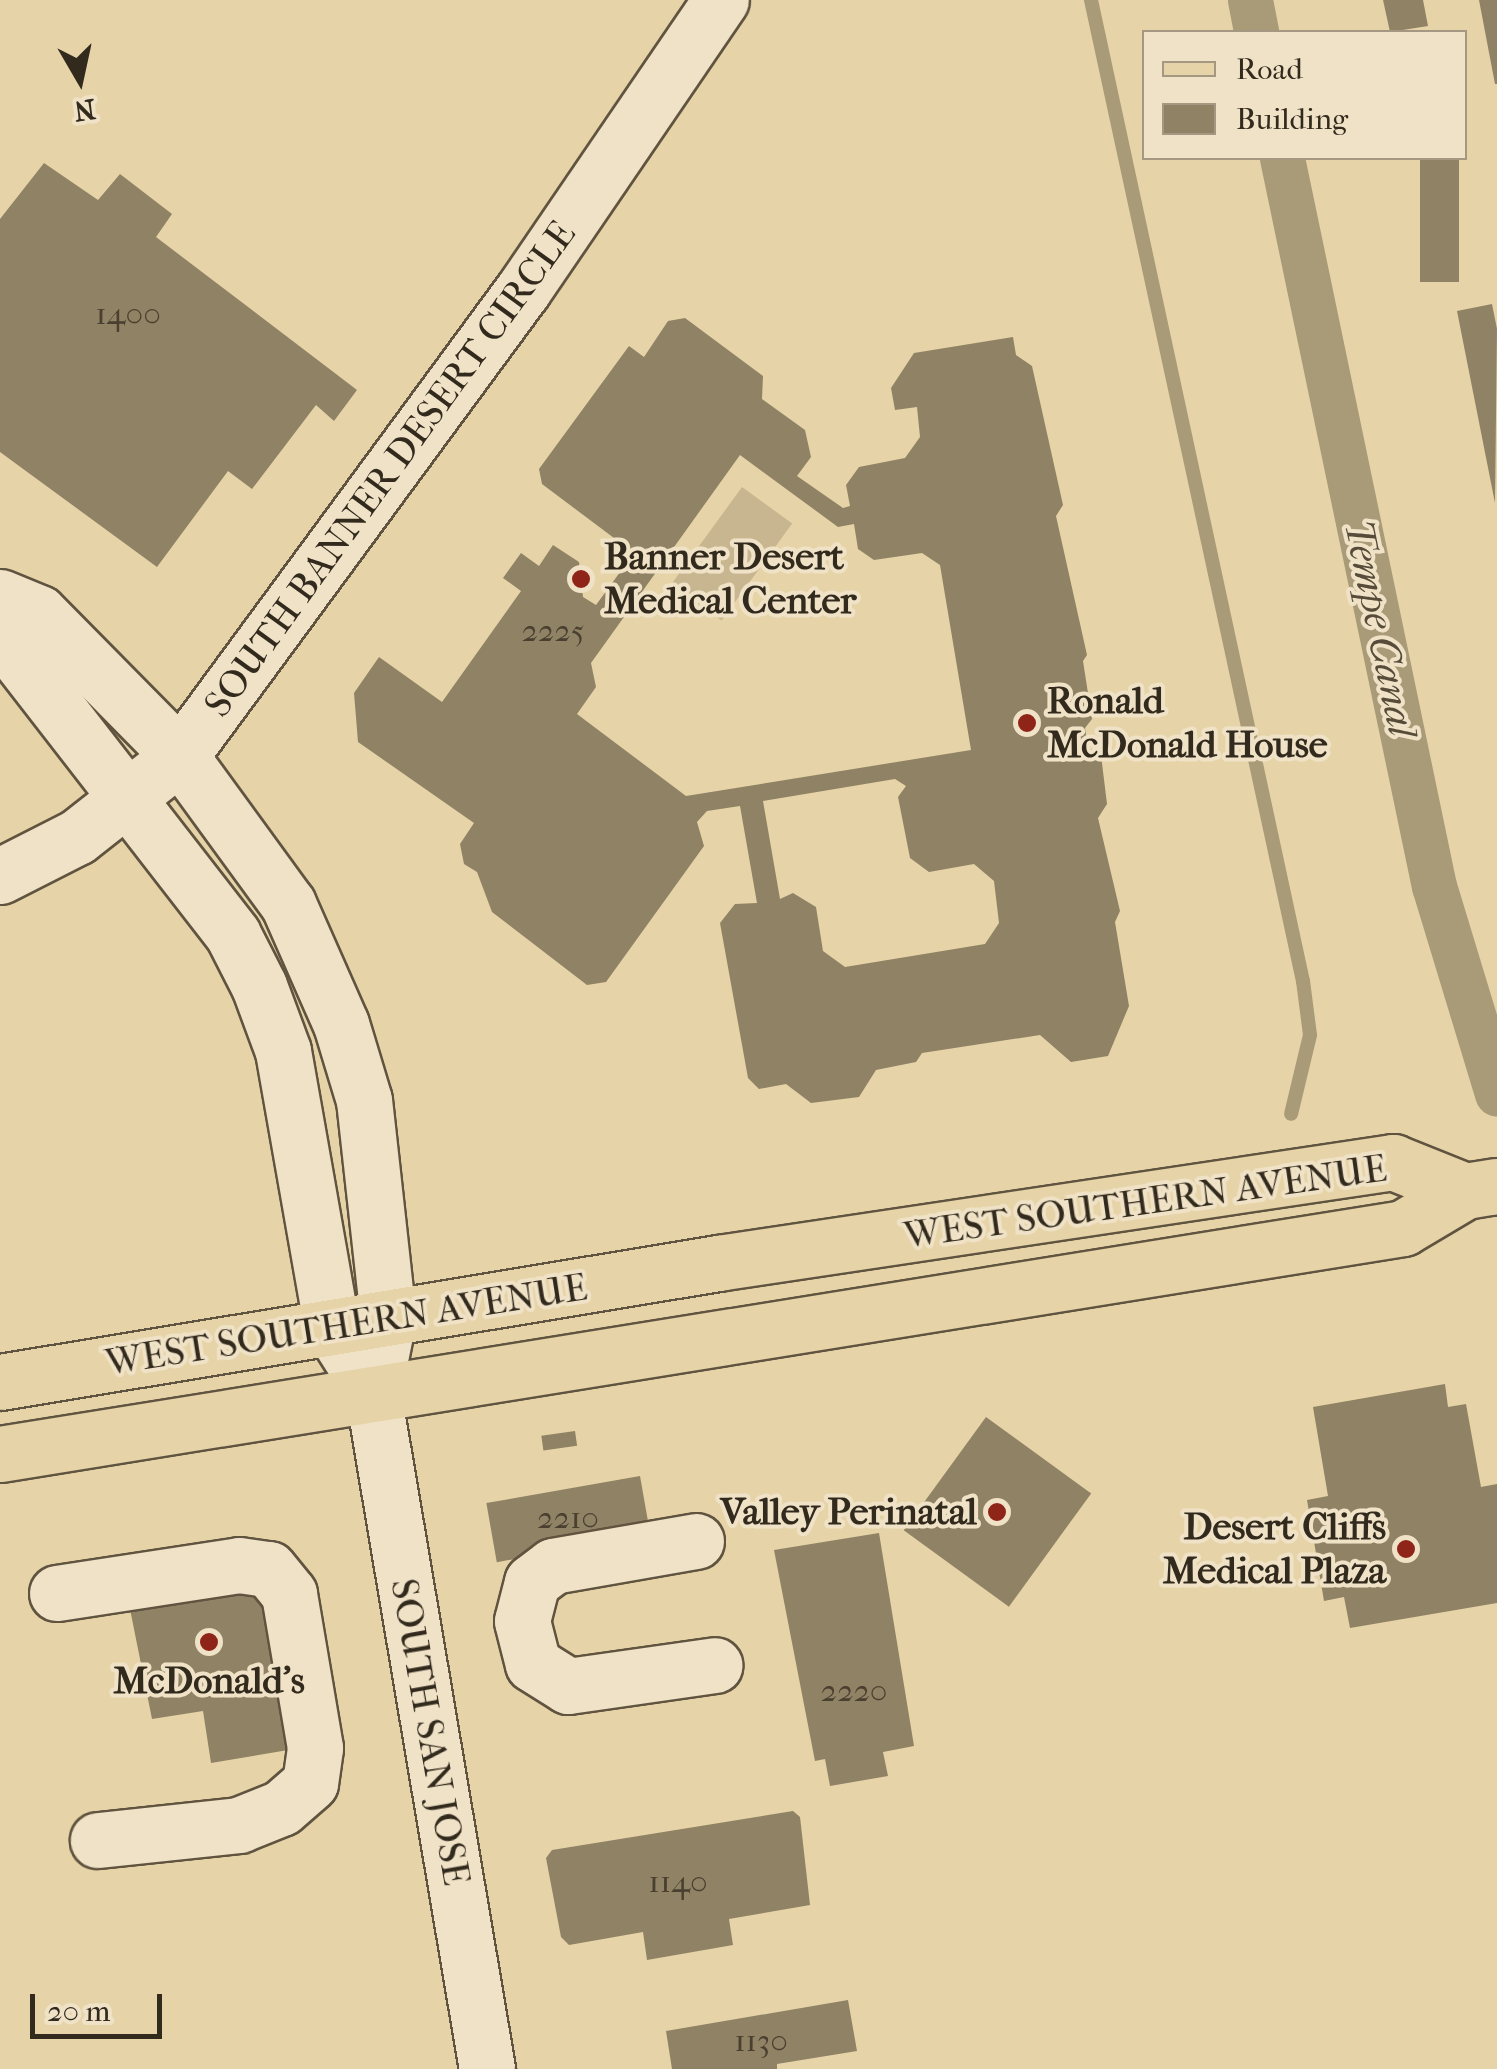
<!DOCTYPE html>
<html>
<head>
<meta charset="utf-8">
<style>
	body { margin:0 }
	#map { position:relative; width:1497px; height:2069px; overflow:hidden; background:#e6d3a7; font-family:"IM FELL French Canon",serif }
	div>[style] { position:absolute }
	[style*='--x'] { left:calc(var(--x)*1px); top:calc(var(--y)*1px); width:calc(var(--w)*1px); rotate:calc(var(--a)*1deg) }
	.green>* { inset:0; background:#c8b690; transform-origin:0 0 }
	.stream>* { height:14px; margin:-7px; padding:0 7px; transform-origin:7px; border-radius:7px; background:#a99a78 }
	.canal>* { height:45px; margin:-22.5px; padding:0 22.5px; transform-origin:22.5px; border-radius:22.5px; background:#a99a78 }
	.building>* { inset:0; background:#908265; transform-origin:0 0 }
	.roads { filter:drop-shadow(2px 0 #605440) drop-shadow(-2px 0 #605440) drop-shadow(0 2px #605440) drop-shadow(0 -2px #605440) }
	.minor>* { height:55px; margin:-27.5px; padding:0 27.5px; transform-origin:27.5px; border-radius:27.5px; background:#efe2c6 }
	.major>* { height:55px; margin:-27.5px; padding:0 27.5px; transform-origin:27.5px; border-radius:27.5px; background:#e6d3a7 }
	.dots>* { width:28px; height:28px; translate:-50% -50%; box-sizing:border-box; border:5px solid #efe2c6; border-radius:50% }
	span { translate:-50% -50%; white-space:nowrap; text-align:center; line-height:1.15; -webkit-text-stroke:8px #efe2c6; paint-order:stroke }
	.number-label { font-size:32px; color:#4a4030 }
	.number-label span { -webkit-text-stroke-width:0 }
	.street-label { font-size:38px; color:#332a1e }
	.poi-label { font-size:38px; color:#332a1e; font-weight:700 }
	.left { translate:0 -50%; text-align:left }
	.right { translate:-100% -50%; text-align:right }
	.water-label { font-size:40px; color:#564c39; font-style:italic }
	.legend { position:absolute; left:1142px; top:30px; width:325px; height:130px; box-sizing:border-box; background:#efe2c6; border:2px solid #a49883; margin:0; padding:12px 18px; list-style:none; font-size:30px; color:#332a1e }
	.legend li { display:flex; align-items:center; gap:20px; height:50px }
	.legend b { width:50px; border:2px solid #a49883 }
	.north { position:absolute; left:30px; top:30px; width:100px; height:100px; -webkit-text-stroke:8px #efe2c6; paint-order:stroke; rotate:171deg; font-size:28px; font-weight:700; line-height:40px; text-align:center; color:#332a1e }
	.north::after { content:''; display:block; margin:auto; width:35px; height:45px; background:#332a1e; clip-path:polygon(50% 0,100% 100%,50% 72%,0 100%) }
	.scale { position:absolute; left:30px; top:1994px; width:132px; height:45px; box-sizing:border-box; border:5px solid #332a1e; border-top:0; padding-left:12px; font-size:30px; line-height:35px; white-space:nowrap; color:#332a1e; -webkit-text-stroke:8px #efe2c6; paint-order:stroke }
</style>
</head>
<body>
<div id="map">
	<div class="green">
		<div style="left:742px;top:487px;width:62px;height:120px;rotate:36deg"></div>
	</div>
	<div class="stream">
		<div style="--x:1091;--y:0;--w:1004;--a:77.81"></div>
		<div style="--x:1303;--y:981;--w:54;--a:82.6"></div>
		<div style="--x:1310;--y:1035;--w:81;--a:103.5"></div>
	</div>
	<div class="canal">
		<div style="--x:1250;--y:0;--w:33;--a:79"></div>
		<div style="--x:1282;--y:158;--w:744;--a:78.21"></div>
		<div style="--x:1434;--y:886;--w:217;--a:73.1"></div>
	</div>
	<div class="building">
		<div style="clip-path:polygon(1383px 0,1423px 0,1428px 26px,1390px 32px)"></div>
		<div style="clip-path:polygon(1479px 0,1497px 0,1497px 84px,1495px 84px)"></div>
		<div style="left:1420px;top:158px;width:39px;height:124px"></div>
		<div style="clip-path:polygon(44px 163px,98px 200px,120px 174px,172px 214px,156px 237px,357px 390px,334px 421px,316px 405px,252px 489px,228px 471px,157px 567px,0 452px,0 219px)"></div>
		<div style="clip-path:polygon(1492px 304px,1497px 329px,1495px 503px,1457px 311px)"></div>
		<div style="clip-path:polygon(evenodd,685px 318px,763px 376px,762px 399px,805px 430px,811px 457px,797px 476px,843px 508px,850px 506px,846px 485px,859px 467px,905px 458px,920px 437px,917px 407px,895px 410px,891px 388px,914px 353px,1013px 337px,1016px 355px,1032px 366px,1063px 505px,1056px 516px,1087px 655px,1083px 661px,1092px 719px,1085px 728px,1088px 748px,1101px 755px,1107px 804px,1098px 818px,1120px 911px,1115px 922px,1129px 1006px,1108px 1056px,1071px 1062px,1040px 1035px,922px 1053px,916px 1062px,876px 1070px,859px 1097px,811px 1103px,786px 1084px,759px 1089px,748px 1078px,720px 923px,735px 904px,757px 903px,740px 806px,707px 811px,697px 822px,704px 846px,606px 982px,587px 985px,492px 912px,477px 872px,464px 864px,460px 844px,474px 823px,358px 742px,354px 693px,379px 657px,442px 702px,521px 591px,503px 578px,521px 553px,539px 566px,553px 545px,579px 562px,583px 597px,596px 605px,634px 553px,542px 484px,539px 469px,629px 346px,644px 357px,668px 321px,685px 318px,740px 455px,838px 527px,854px 524px,858px 549px,874px 560px,922px 553px,940px 565px,971px 750px,686px 796px,577px 714px,596px 687px,591px 663px,740px 455px,685px 318px,895px 779px,906px 786px,898px 797px,910px 858px,929px 872px,974px 864px,994px 881px,999px 923px,985px 944px,845px 967px,823px 951px,816px 907px,793px 893px,780px 899px,763px 801px,895px 779px)"></div>
		<div style="clip-path:polygon(1445px 1384px,1448px 1407px,1466px 1404px,1481px 1487px,1497px 1484px,1497px 1603px,1350px 1628px,1344px 1597px,1324px 1601px,1307px 1500px,1328px 1496px,1313px 1407px)"></div>
		<div style="left:986px;top:1417px;width:130px;height:140px;rotate:36deg"></div>
		<div style="left:575px;top:1431px;width:15px;height:34px;rotate:82deg"></div>
		<div style="left:640px;top:1476px;width:60px;height:156px;rotate:80deg"></div>
		<div style="clip-path:polygon(879px 1533px,914px 1746px,883px 1752px,888px 1776px,830px 1786px,825px 1759px,815px 1761px,774px 1550px)"></div>
		<div style="clip-path:polygon(272px 1576px,300px 1748px,211px 1763px,203px 1711px,152px 1719px,128px 1599px)"></div>
		<div style="clip-path:polygon(793px 1811px,800px 1817px,810px 1905px,729px 1919px,733px 1945px,647px 1960px,643px 1932px,569px 1945px,561px 1937px,546px 1858px,552px 1850px)"></div>
		<div style="clip-path:polygon(848px 2000px,857px 2051px,777px 2064px,777px 2069px,672px 2069px,666px 2031px)"></div>
	</div>
	<div class="roads">
		<div class="minor">
			<div style="--x:0;--y:597;--w:42;--a:22.3"></div>
			<div style="--x:39;--y:613;--w:201;--a:45.4"></div>
			<div style="--x:180;--y:756;--w:183;--a:53.9"></div>
			<div style="--x:288;--y:904;--w:131;--a:66.2"></div>
			<div style="--x:341;--y:1024;--w:79;--a:73.2"></div>
			<div style="--x:364;--y:1100;--w:220;--a:83.7"></div>
			<div style="--x:388;--y:1319;--w:76;--a:101.3"></div>
			<div style="--x:373;--y:1394;--w:685;--a:80.41"></div>
			<div style="--x:0;--y:623;--w:31;--a:65"></div>
			<div style="--x:13;--y:651;--w:359;--a:52.2"></div>
			<div style="--x:233;--y:935;--w:57;--a:63"></div>
			<div style="--x:259;--y:986;--w:69;--a:69.7"></div>
			<div style="--x:283;--y:1051;--w:281;--a:80"></div>
			<div style="--x:332;--y:1328;--w:45;--a:57.7"></div>
			<div style="--x:0;--y:876;--w:86;--a:-26.9"></div>
			<div style="--x:77;--y:837;--w:131;--a:-38.2"></div>
			<div style="--x:180;--y:756;--w:579;--a:-53.65"></div>
			<div style="--x:523;--y:290;--w:351;--a:-55.7"></div>
			<div style="--x:696;--y:1541;--w:145;--a:170.1"></div>
			<div style="--x:553;--y:1566;--w:26;--a:143"></div>
			<div style="--x:532;--y:1582;--w:40;--a:104.4"></div>
			<div style="--x:522;--y:1621;--w:44;--a:75.7"></div>
			<div style="--x:533;--y:1664;--w:41;--a:32.2"></div>
			<div style="--x:568;--y:1686;--w:148;--a:-8.1"></div>
			<div style="--x:57;--y:1593;--w:184;--a:-8.7"></div>
			<div style="--x:239;--y:1565;--w:30;--a:8"></div>
			<div style="--x:269;--y:1569;--w:32;--a:51"></div>
			<div style="--x:289;--y:1594;--w:156;--a:80.4"></div>
			<div style="--x:315;--y:1748;--w:35;--a:98"></div>
			<div style="--x:310;--y:1783;--w:38;--a:139"></div>
			<div style="--x:281;--y:1808;--w:45;--a:158"></div>
			<div style="--x:239;--y:1825;--w:142;--a:173.9"></div>
		</div>
		<div class="major">
			<div style="--x:0;--y:1382;--w:728;--a:-9.41"></div>
			<div style="--x:718;--y:1263;--w:683;--a:-8.51"></div>
			<div style="--x:1393;--y:1162;--w:78;--a:21.9"></div>
			<div style="--x:0;--y:1454;--w:1421;--a:-9.15"></div>
			<div style="--x:1403;--y:1228;--w:72;--a:-30.8"></div>
			<div style="--x:1465;--y:1191;--w:32;--a:-9"></div>
		</div>
	</div>
	<div class="dots">
		<div style="left:581px;top:579px;background:#8f2418"></div>
		<div style="left:1027px;top:723px;background:#8f2418"></div>
		<div style="left:997px;top:1512px;background:#8f2418"></div>
		<div style="left:1406px;top:1549px;background:#8f2418"></div>
		<div style="left:209px;top:1642px;background:#8f2418"></div>
	</div>
	<div class="number-label">
		<span style="left:128px;top:314px">1400</span>
		<span style="left:553px;top:631px">2225</span>
		<span style="left:568px;top:1518px">2210</span>
		<span style="left:854px;top:1691px">2220</span>
		<span style="left:678px;top:1882px">1140</span>
		<span style="left:761px;top:2041px">1130</span>
	</div>
	<div class="street-label">
		<span style="left:390px;top:469px;rotate:-54deg">SOUTH BANNER DESERT CIRCLE</span>
		<span style="left:1145px;top:1202px;rotate:-8deg">WEST SOUTHERN AVENUE</span>
		<span style="left:346px;top:1325px;rotate:-9deg">WEST SOUTHERN AVENUE</span>
		<span style="left:430px;top:1732px;rotate:80deg">SOUTH SAN JOSE</span>
	</div>
	<div class="poi-label">
		<span class="left" style="left:604px;top:579px">Banner Desert<br>Medical Center</span>
		<span class="left" style="left:1047px;top:723px">Ronald<br>McDonald House</span>
		<span class="right" style="left:977px;top:1512px">Valley Perinatal</span>
		<span class="right" style="left:1386px;top:1549px">Desert Cliffs<br>Medical Plaza</span>
		<span style="left:209px;top:1681px">McDonald's</span>
	</div>
	<div class="water-label">
		<span style="left:1380px;top:628px;rotate:78deg">Tempe Canal</span>
	</div>
	<ul class="legend">
	<li><b style="height:12px;background:#e6d3a7"></b>Road</li>
	<li><b style="height:28px;background:#908265"></b>Building</li>
	</ul>
	<div class="north">N</div>
	<div class="scale">20 m</div>
</div>
</body>
</html>
